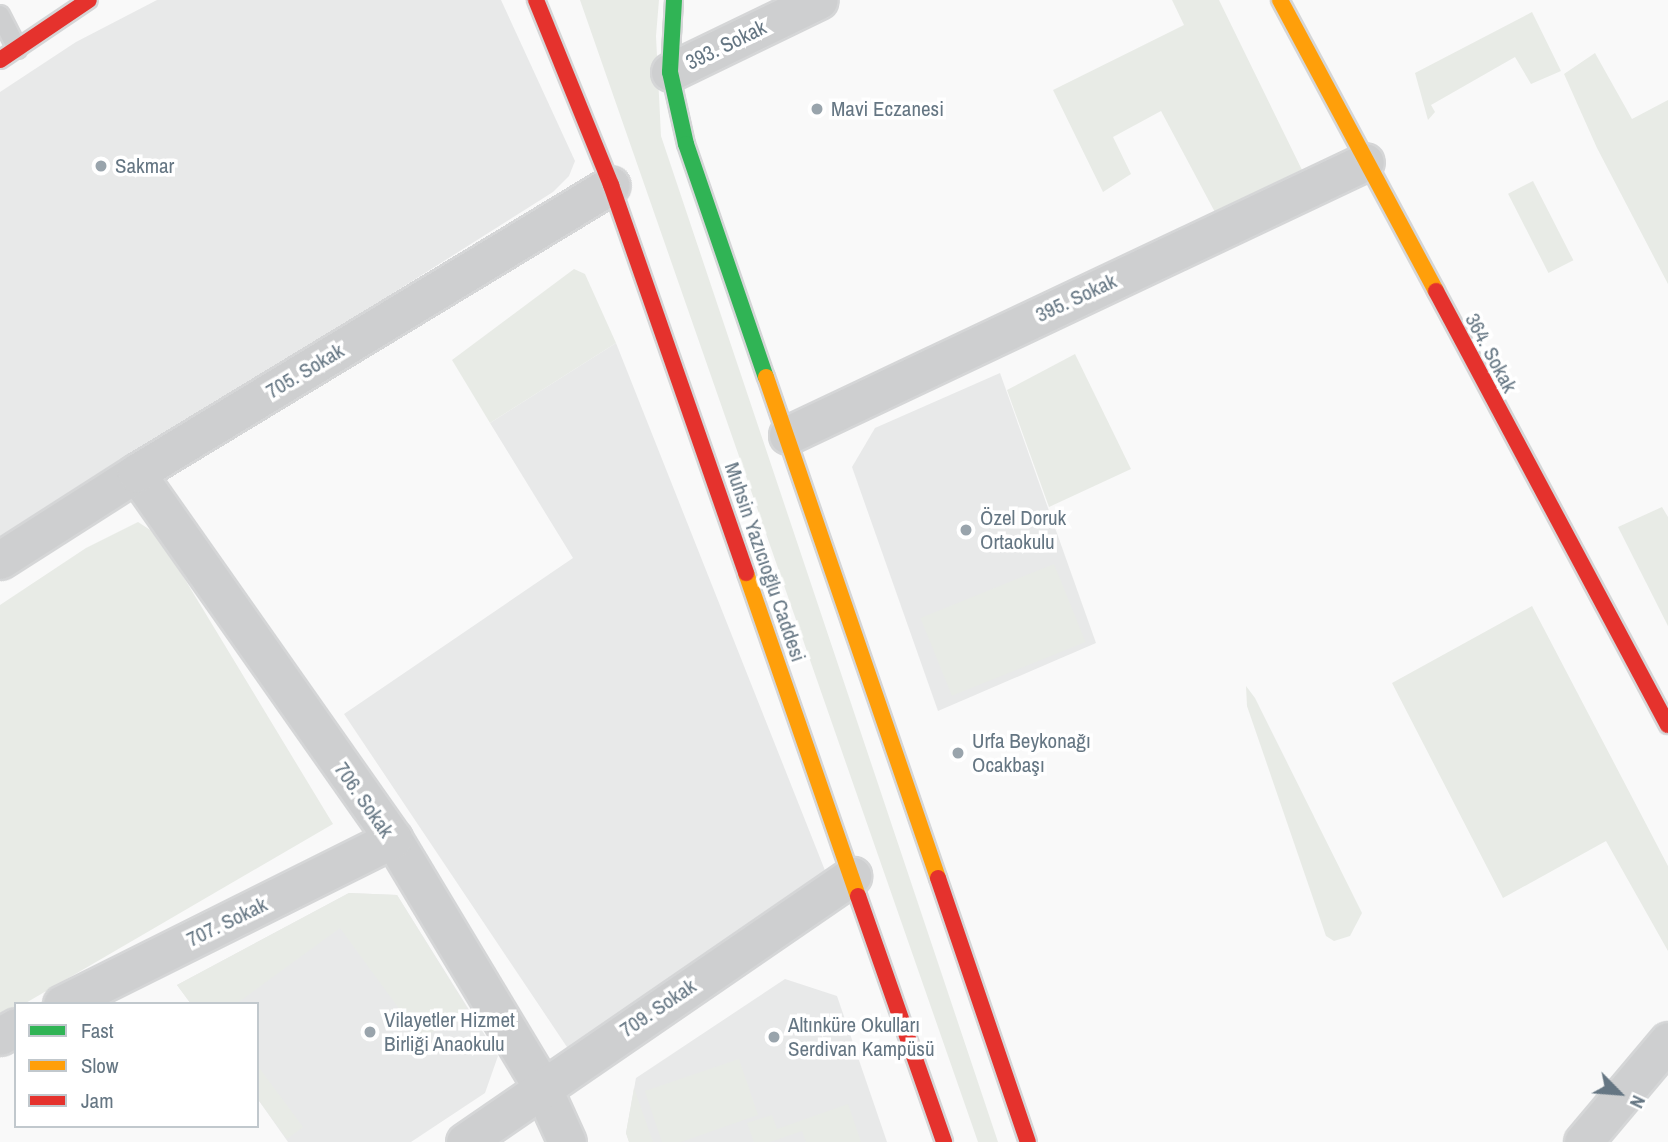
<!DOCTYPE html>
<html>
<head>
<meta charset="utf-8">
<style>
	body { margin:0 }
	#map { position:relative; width:1668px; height:1142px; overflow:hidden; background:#f9f9f9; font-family:"Archivo Narrow",sans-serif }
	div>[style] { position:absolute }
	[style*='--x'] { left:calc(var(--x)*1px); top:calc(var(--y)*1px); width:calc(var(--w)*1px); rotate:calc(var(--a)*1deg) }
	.built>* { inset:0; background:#e8e9e9 }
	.green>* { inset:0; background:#e8ebe6; transform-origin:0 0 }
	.roads { filter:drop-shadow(2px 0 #d5d6d7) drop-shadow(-2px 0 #d5d6d7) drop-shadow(0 2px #d5d6d7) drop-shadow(0 -2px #d5d6d7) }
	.lane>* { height:18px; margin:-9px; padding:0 9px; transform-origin:9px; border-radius:9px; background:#cecfd0 }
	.street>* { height:37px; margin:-18.5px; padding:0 18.5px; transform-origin:18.5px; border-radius:18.5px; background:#cecfd0 }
	.fast>* { height:16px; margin:-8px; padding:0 8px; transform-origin:8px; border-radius:8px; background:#30b455 }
	.slow>* { height:16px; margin:-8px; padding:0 8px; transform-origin:8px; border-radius:8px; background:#ff9f0a }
	.jam>* { height:16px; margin:-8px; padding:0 8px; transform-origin:8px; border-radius:8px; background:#e5322d }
	.dots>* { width:19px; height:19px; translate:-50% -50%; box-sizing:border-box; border:4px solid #fff; border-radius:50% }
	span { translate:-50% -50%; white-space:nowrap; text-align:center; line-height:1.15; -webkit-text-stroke:7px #fff; paint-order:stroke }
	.street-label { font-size:21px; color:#657683 }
	.poi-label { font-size:21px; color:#657683 }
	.left { translate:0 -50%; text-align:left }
	.legend { position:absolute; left:14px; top:1002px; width:245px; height:126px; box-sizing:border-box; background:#fff; border:2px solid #c1c8cd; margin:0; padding:9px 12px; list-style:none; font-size:21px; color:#657683 }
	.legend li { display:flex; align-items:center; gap:14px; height:35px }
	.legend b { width:35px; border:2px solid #c1c8cd }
	.north { position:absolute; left:1584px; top:1058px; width:70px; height:70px; -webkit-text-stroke:5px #fff; paint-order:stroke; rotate:115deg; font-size:19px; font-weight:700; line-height:28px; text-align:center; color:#657683 }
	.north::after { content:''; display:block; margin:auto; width:24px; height:32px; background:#657683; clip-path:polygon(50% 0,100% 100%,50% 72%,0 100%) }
</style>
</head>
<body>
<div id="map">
	<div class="built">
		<div style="clip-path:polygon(157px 0,501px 0,575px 161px,569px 176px,553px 192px,0 542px,0 92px,76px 42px)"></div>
		<div style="clip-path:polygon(616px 343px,828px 878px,571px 1053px,344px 714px,573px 558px,490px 423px)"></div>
		<div style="clip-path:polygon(1000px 373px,1096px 643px,938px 711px,852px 467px,875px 428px)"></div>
		<div style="clip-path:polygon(349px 893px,397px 895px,498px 1056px,485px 1093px,411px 1142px,288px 1142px,257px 1098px,257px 1004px,191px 1004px,177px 985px)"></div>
		<div style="clip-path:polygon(785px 979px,837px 996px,887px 1142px,629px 1142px,626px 1133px,636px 1078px)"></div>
	</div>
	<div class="green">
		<div style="clip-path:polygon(580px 0,659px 0,656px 36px,661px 136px,998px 1142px,978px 1142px)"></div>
		<div style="clip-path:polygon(1172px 0,1219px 0,1303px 172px,1217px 216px,1161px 111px,1113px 137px,1131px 174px,1103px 192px,1053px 90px,1184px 25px)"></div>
		<div style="clip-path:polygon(1532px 12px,1561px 71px,1531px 84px,1515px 57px,1431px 105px,1435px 112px,1428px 120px,1415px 73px)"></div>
		<div style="clip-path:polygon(1595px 53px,1632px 119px,1668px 100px,1668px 284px,1597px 148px,1564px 74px)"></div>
		<div style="left:1533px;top:181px;width:89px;height:28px;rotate:63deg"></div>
		<div style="clip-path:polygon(574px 269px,585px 274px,616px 343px,490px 423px,452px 360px)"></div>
		<div style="clip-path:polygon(1075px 354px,1131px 469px,1049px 507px,1007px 390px)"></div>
		<div style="clip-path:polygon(1662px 507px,1668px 517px,1668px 626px,1618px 527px)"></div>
		<div style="clip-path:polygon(138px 522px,158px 535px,333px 824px,24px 1004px,16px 1004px,16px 1008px,0 1018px,0 605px,86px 548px)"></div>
		<div style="left:1054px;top:564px;width:84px;height:144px;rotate:68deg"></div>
		<div style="clip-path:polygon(1532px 606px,1668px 866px,1668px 951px,1606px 841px,1503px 898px,1392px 683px)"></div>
		<div style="clip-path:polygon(1246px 686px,1255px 698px,1362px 913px,1350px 936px,1334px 941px,1326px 936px,1247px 706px)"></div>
		<div style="clip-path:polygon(349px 893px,397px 895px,467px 1008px,422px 1040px,340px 928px,236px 1004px,191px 1004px,177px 985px)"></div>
		<div style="clip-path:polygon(739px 1059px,758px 1115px,681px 1142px,662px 1142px,645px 1091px)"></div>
		<div style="clip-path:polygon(257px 1065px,303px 1127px,287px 1139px,257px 1098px)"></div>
		<div style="clip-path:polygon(634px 1088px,653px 1142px,629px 1142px,626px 1133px)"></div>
		<div style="clip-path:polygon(848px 1104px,861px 1142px,806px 1142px,802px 1131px,770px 1142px,754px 1142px,747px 1123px,772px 1115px,777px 1129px)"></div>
	</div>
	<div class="roads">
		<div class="lane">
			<div style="--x:0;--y:15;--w:38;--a:63"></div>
		</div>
		<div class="street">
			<div style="--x:670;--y:72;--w:165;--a:-25.8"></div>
			<div style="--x:788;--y:435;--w:638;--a:-25.32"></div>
			<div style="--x:136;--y:473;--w:447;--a:54.9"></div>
			<div style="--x:393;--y:839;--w:289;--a:59"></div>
			<div style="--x:542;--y:1087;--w:60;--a:65.6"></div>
			<div style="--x:0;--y:560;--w:161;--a:-32.6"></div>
			<div style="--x:136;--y:473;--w:555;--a:-31.23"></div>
			<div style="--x:62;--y:1004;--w:370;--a:-26.5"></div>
			<div style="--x:0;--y:1036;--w:18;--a:-29"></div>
			<div style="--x:465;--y:1142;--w:470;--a:-34.5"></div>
			<div style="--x:1583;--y:1142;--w:132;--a:-49.9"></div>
		</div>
		<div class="fast">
			<div style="--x:674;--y:0;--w:72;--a:93.2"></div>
			<div style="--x:670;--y:72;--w:74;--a:77.5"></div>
			<div style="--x:686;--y:144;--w:246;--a:71.1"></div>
		</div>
		<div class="slow">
			<div style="--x:1280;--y:0;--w:330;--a:61.8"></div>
			<div style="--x:766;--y:377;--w:530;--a:71.05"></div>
			<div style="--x:746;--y:573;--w:342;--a:70.9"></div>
		</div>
		<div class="jam">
			<div style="--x:536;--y:0;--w:200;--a:67.9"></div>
			<div style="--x:611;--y:185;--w:411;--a:70.8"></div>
			<div style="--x:0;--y:60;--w:107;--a:-34"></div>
			<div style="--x:1436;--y:291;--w:492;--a:61.9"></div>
			<div style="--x:938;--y:878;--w:279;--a:71.2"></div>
			<div style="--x:858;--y:896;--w:261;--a:70.7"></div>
		</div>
	</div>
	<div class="dots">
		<div style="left:817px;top:109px;background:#99a4ac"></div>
		<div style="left:101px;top:166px;background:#99a4ac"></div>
		<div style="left:966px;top:530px;background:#99a4ac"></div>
		<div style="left:958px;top:753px;background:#99a4ac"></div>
		<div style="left:370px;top:1032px;background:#99a4ac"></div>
		<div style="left:774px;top:1037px;background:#99a4ac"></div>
	</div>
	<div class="street-label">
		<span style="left:726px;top:45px;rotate:-26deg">393. Sokak</span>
		<span style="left:1076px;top:298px;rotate:-25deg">395. Sokak</span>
		<span style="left:1491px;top:353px;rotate:62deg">364. Sokak</span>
		<span style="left:305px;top:371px;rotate:-31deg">705. Sokak</span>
		<span style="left:765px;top:562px;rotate:71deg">Muhsin Yazıcıoğlu Caddesi</span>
		<span style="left:364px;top:800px;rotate:55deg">706. Sokak</span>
		<span style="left:227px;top:922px;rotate:-26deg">707. Sokak</span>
		<span style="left:658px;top:1008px;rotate:-34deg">709. Sokak</span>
	</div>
	<div class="poi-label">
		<span class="left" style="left:831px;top:109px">Mavi Eczanesi</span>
		<span class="left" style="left:115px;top:166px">Sakmar</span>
		<span class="left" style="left:980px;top:530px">Özel Doruk<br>Ortaokulu</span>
		<span class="left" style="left:972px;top:753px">Urfa Beykonağı<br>Ocakbaşı</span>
		<span class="left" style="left:384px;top:1032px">Vilayetler Hizmet<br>Birliği Anaokulu</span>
		<span class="left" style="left:788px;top:1037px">Altınküre Okulları<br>Serdivan Kampüsü</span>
	</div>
	<ul class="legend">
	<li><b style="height:9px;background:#30b455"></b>Fast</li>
	<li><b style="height:9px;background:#ff9f0a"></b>Slow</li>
	<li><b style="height:9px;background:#e5322d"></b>Jam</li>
	</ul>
	<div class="north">N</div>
</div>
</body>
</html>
